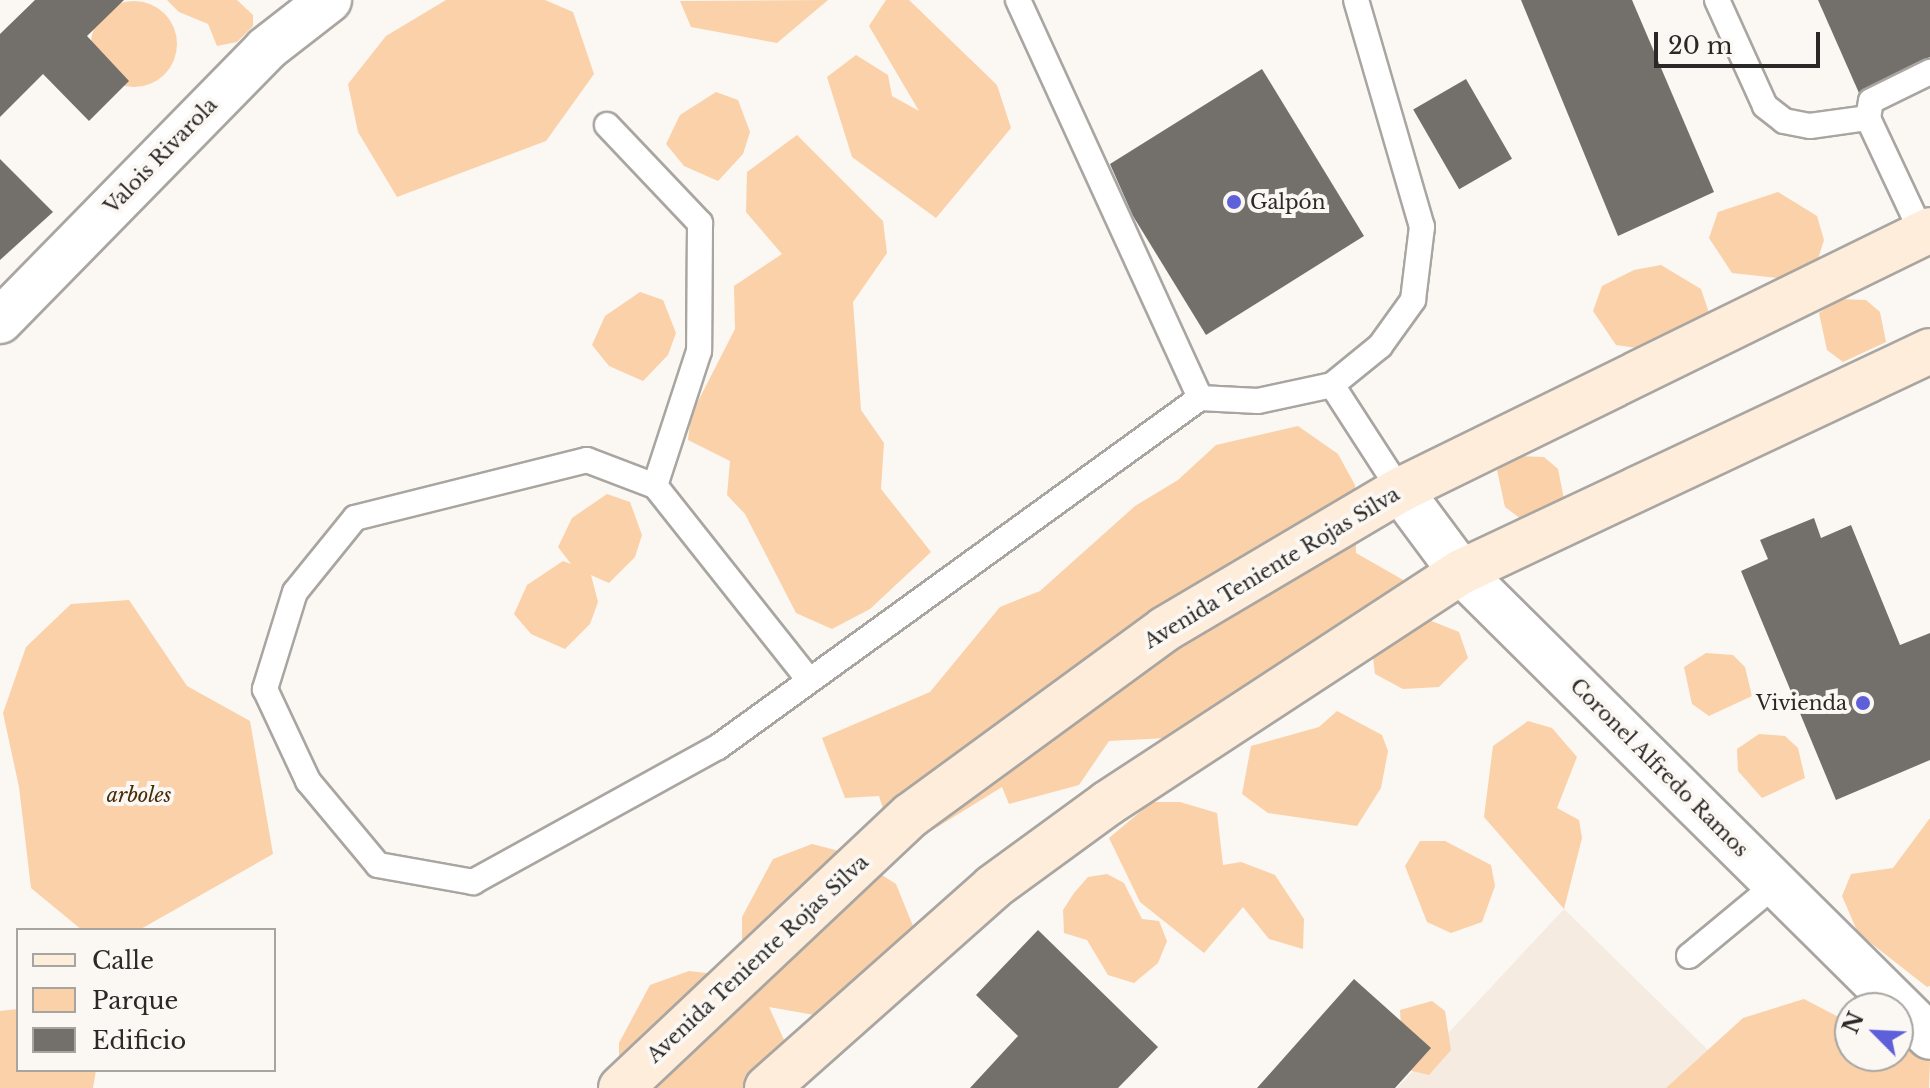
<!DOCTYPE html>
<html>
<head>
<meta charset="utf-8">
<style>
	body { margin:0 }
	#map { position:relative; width:1930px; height:1088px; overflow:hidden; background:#fbf7f3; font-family:"Libre Baskerville",serif }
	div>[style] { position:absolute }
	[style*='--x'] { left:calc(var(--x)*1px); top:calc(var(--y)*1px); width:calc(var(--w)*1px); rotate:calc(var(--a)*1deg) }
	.built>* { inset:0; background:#f5ebe1 }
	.green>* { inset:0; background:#fad1a8 }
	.round { border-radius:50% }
	.building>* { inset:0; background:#73706c; transform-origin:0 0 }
	.roads { filter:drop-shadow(2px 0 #a9a6a2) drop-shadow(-2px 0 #a9a6a2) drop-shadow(0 2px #a9a6a2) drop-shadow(0 -2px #a9a6a2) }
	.lane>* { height:24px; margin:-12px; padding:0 12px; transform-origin:12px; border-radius:12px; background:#fff }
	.street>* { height:44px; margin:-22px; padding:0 22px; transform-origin:22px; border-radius:22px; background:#fff }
	.secondary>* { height:44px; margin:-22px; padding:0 22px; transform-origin:22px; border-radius:22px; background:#feeddb }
	.dots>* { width:22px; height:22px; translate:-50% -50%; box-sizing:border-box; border:4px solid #fbf7f3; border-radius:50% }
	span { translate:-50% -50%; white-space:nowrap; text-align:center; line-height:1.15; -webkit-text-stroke:8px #fbf7f3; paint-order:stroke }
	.street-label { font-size:20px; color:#2a2928 }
	.poi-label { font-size:20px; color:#2a2928 }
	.left { translate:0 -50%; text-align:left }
	.right { translate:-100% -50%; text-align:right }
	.park-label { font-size:20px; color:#472b07; font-style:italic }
	.legend { position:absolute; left:16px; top:928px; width:260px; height:144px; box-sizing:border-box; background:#fbf7f3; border:2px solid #a7a5a2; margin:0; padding:10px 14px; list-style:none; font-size:24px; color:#2a2928 }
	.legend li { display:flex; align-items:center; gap:16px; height:40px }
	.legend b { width:40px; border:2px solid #a7a5a2 }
	.north { position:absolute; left:1834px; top:992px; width:80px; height:80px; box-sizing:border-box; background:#fbf7f3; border:2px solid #a7a5a2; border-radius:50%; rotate:294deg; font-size:22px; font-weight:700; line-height:32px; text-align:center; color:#2a2928 }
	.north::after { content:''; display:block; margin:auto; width:28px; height:36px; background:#5d60d8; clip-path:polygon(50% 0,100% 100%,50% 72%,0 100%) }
	.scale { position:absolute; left:1654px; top:32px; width:166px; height:36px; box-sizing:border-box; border:4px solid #2a2928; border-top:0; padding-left:10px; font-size:24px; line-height:28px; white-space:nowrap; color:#2a2928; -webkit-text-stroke:6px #fbf7f3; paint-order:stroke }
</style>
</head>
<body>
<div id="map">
	<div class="built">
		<div style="clip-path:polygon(1564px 909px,1708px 1050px,1677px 1088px,1397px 1088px)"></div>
	</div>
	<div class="green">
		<div style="clip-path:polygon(167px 0,237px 0,253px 15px,253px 26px,237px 42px,217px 46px,208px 24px,179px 12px)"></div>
		<div style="clip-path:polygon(446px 0,545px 0,573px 12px,594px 74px,546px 141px,397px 197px,358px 132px,348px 84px,386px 36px)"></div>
		<div style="clip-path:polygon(828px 0,777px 43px,691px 27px,680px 1px)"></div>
		<div style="clip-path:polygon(886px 0,909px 0,997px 85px,1011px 128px,936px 218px,852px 157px,827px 77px,856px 55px,888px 75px,892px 96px,919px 111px,869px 26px)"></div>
		<div class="round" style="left:91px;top:1px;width:86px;height:86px"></div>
		<div style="clip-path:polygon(716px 92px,738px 100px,750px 132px,743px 154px,718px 181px,684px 166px,666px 144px,680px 115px)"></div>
		<div style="clip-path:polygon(797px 135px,883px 221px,887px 253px,853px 302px,861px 410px,884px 443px,881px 489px,931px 552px,870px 609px,832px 629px,796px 613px,745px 514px,727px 495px,730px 461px,688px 440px,691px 415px,735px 329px,734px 286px,782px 254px,746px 212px,747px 172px)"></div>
		<div style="clip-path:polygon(1778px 192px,1817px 216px,1824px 240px,1818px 259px,1796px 280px,1732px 273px,1709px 238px,1718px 212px)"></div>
		<div style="clip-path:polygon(1661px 265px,1701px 289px,1709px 313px,1701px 332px,1680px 354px,1616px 345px,1593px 311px,1602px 286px,1634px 270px)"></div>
		<div style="clip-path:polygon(640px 292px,663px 300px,676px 333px,668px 355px,643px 381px,609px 366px,592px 345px,605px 316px)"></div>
		<div style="clip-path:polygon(1839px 299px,1866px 300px,1880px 312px,1886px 342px,1843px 362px,1827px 350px,1819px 313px)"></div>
		<div style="clip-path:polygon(1298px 426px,1338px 454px,1355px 485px,1356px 553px,1405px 581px,1357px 625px,1167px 738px,1109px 741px,1079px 785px,1009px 804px,1002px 787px,897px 852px,879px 796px,845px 798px,822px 738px,930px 692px,1000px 607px,1040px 591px,1135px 506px,1178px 480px,1216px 445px)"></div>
		<div style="clip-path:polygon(1517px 456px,1544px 457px,1558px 469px,1564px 499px,1521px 519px,1505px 507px,1497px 470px)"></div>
		<div style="clip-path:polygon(607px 494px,630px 502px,642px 535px,635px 557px,609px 583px,591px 575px,598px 602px,590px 624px,565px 649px,531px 634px,514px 614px,527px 585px,563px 561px,571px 564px,558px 547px,572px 518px)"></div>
		<div style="clip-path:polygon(129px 600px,187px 686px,250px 721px,273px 854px,139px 930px,82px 930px,31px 888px,19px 787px,3px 713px,26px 647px,71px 604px)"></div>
		<div style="clip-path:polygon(1404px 610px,1459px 632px,1468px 658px,1439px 687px,1403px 689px,1375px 674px,1370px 632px)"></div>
		<div style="clip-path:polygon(1706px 653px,1733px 655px,1745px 667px,1752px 696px,1709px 716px,1692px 704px,1684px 667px)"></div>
		<div style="clip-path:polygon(1337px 711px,1382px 735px,1388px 751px,1381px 788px,1357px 826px,1268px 813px,1242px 794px,1251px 746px,1319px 727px)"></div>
		<div style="clip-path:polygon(1528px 721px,1552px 728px,1577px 757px,1557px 808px,1579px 820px,1582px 838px,1564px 909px,1484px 817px,1493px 746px)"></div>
		<div style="clip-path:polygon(1759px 734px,1785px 736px,1798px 748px,1805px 778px,1762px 798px,1738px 771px,1737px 749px)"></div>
		<div style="clip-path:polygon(1152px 802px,1180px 802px,1217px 813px,1223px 865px,1241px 862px,1275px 875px,1304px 919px,1303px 949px,1269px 939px,1243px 907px,1204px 953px,1140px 902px,1109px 838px)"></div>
		<div style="clip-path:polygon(1930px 818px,1930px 986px,1927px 987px,1858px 933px,1842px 896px,1851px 874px,1893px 868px)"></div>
		<div style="clip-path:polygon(1420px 841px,1445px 841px,1491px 865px,1495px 886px,1482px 922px,1451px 933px,1427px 922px,1405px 866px)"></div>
		<div style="clip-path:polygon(812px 844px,847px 853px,896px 884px,913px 926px,885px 986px,837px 1019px,769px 1007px,790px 1053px,773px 1088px,619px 1088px,619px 1043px,650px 985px,689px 971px,742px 977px,742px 917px,773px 859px)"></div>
		<div style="clip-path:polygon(1107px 874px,1124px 883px,1142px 919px,1159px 921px,1167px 941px,1158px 963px,1134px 983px,1108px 975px,1087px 940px,1064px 933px,1063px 910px,1074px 893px,1088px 877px)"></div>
		<div style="clip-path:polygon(1804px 999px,1850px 1023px,1850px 1056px,1898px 1056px,1898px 1041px,1918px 1047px,1930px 1062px,1929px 1088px,1666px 1088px,1743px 1018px)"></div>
		<div style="clip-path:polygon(1432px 1001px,1445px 1011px,1451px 1050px,1429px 1075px,1404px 1069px,1400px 1010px)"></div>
		<div style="clip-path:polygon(18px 1009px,18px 1070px,96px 1070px,93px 1088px,0 1088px,0 1011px)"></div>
	</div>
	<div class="building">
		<div style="clip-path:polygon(35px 0,124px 0,87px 36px,129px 81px,89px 121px,43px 74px,0 117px,0 34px)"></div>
		<div style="clip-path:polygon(1521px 0,1632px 0,1714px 192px,1618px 236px)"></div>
		<div style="clip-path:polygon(1818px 0,1930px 0,1930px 57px,1859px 93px)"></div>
		<div style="clip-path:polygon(1262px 69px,1364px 236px,1206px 335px,1133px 216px,1110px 164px)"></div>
		<div style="left:1466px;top:79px;width:92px;height:61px;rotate:60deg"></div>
		<div style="clip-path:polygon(0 159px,53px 212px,0 260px)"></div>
		<div style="clip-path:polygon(1814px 518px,1821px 538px,1851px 525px,1900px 645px,1930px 633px,1930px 760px,1836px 800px,1741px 571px,1768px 559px,1760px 540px)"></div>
		<div style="clip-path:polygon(1038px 930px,1158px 1047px,1118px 1088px,970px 1088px,1018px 1036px,976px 995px)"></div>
		<div style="clip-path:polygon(1354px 979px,1431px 1048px,1395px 1088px,1257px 1088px)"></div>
	</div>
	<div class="roads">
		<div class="lane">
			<div style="--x:1018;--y:0;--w:438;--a:65.4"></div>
			<div style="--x:1717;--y:0;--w:116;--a:65.6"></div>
			<div style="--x:1765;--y:106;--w:24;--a:38"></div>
			<div style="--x:1784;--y:121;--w:26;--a:11"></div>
			<div style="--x:1810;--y:126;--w:59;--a:-7.9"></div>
			<div style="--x:607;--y:125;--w:135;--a:46.5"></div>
			<div style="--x:700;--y:223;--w:128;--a:90.4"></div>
			<div style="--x:699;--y:351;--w:142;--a:108.1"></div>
			<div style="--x:1922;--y:233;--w:127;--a:-115.2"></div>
			<div style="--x:1868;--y:118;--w:17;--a:-80"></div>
			<div style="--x:1871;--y:101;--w:66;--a:-26.2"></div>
			<div style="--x:1332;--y:385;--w:125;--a:57.1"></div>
			<div style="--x:809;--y:680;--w:248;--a:-128.4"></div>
			<div style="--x:655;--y:486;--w:73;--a:-159.1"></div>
			<div style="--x:587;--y:460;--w:239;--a:166"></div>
			<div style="--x:355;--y:518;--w:95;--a:129"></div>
			<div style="--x:295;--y:592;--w:102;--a:107.2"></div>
			<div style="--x:265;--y:689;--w:102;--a:64.9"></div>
			<div style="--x:308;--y:781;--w:109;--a:50.2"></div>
			<div style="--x:378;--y:865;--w:97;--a:10.1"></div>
			<div style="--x:473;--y:882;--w:280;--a:-28.9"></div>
			<div style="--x:718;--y:747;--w:595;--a:-35.91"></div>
			<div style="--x:1200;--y:398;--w:58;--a:3"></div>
			<div style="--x:1258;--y:401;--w:76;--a:-12.2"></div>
			<div style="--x:1332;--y:385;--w:62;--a:-39.1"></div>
			<div style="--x:1380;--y:346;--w:57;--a:-54.3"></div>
			<div style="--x:1413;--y:300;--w:74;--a:-83"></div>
			<div style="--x:1422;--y:227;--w:236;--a:-106.2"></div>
			<div style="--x:1689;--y:956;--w:113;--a:-39.6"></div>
		</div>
		<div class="street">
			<div style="--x:0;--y:321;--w:380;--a:-45.6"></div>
			<div style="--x:266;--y:49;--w:80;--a:-37.9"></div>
			<div style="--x:1400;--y:490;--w:102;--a:53.4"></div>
			<div style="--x:1461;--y:572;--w:660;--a:44.75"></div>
		</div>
		<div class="secondary">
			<div style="--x:621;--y:1088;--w:398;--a:-43.3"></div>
			<div style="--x:911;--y:815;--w:315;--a:-36.2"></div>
			<div style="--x:1165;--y:629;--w:273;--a:-30.6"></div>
			<div style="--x:1400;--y:490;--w:590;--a:-26.13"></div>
			<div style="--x:767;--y:1088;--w:302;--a:-41.6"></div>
			<div style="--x:993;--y:887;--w:142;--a:-36.1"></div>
			<div style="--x:1108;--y:803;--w:422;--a:-33.2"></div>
			<div style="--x:1461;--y:572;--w:518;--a:-25.23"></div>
		</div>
	</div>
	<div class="dots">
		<div style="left:1234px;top:202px;background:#5d60d8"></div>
		<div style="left:1863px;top:703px;background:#5d60d8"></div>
	</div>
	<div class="street-label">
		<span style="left:161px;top:156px;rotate:-46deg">Valois Rivarola</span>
		<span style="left:1272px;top:568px;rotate:-31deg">Avenida Teniente Rojas Silva</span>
		<span style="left:1659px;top:768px;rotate:45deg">Coronel Alfredo Ramos</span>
		<span style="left:758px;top:959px;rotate:-43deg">Avenida Teniente Rojas Silva</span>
	</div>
	<div class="poi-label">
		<span class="left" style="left:1250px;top:202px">Galpón</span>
		<span class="right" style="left:1847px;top:703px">Vivienda</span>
	</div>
	<div class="park-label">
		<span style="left:139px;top:795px">arboles</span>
	</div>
	<ul class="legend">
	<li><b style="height:10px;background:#feeddb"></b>Calle</li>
	<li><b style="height:22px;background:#fad1a8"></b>Parque</li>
	<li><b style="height:22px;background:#73706c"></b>Edificio</li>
	</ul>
	<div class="north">N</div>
	<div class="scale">20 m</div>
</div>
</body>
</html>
